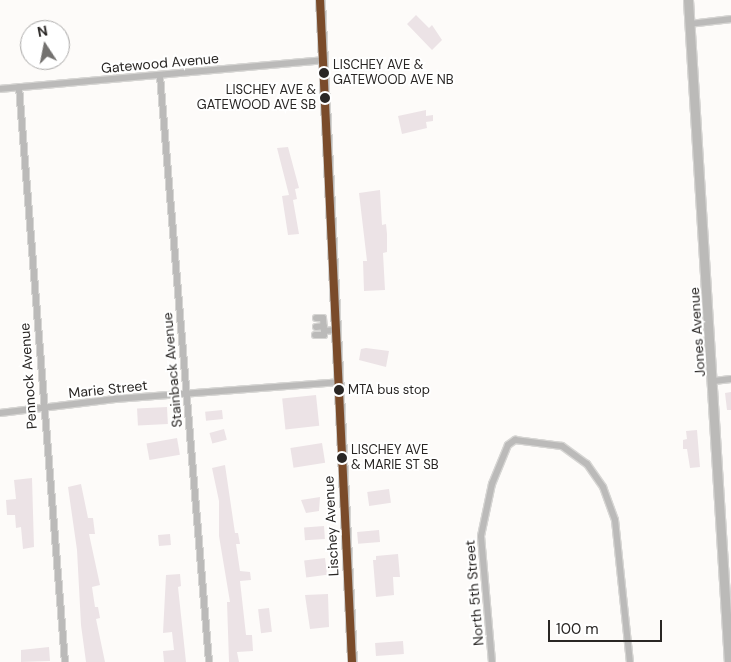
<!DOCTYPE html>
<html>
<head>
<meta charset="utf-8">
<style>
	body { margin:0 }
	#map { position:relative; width:731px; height:662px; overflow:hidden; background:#fdfbf9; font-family:"DM Sans",sans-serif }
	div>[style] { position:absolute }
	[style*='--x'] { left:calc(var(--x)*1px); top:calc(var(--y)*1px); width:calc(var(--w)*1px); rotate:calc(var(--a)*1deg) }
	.building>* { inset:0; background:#ece3e6; transform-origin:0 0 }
	.roads { filter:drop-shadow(1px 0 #d6d5d3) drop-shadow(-1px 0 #d6d5d3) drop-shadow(0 1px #d6d5d3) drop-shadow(0 -1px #d6d5d3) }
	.street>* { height:6px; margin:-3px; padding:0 3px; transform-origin:3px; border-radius:3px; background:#bbbab9 }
	.secondary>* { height:9px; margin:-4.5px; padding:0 4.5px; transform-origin:4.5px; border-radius:4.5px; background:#bbbab8 }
	.bus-1>* { height:8px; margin:-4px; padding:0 4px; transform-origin:4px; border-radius:4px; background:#7a4b2a }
	.dots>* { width:14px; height:14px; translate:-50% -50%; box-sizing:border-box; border:2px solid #fff; border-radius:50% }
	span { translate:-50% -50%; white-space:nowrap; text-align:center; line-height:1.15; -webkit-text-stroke:4px #fff; paint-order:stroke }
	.bus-label { font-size:13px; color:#292624 }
	.left { translate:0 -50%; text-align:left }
	.right { translate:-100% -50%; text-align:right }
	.street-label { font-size:14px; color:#292624 }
	.north { position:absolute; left:20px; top:20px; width:50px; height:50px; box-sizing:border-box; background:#fff; border:1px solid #a9a8a7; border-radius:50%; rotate:349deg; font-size:14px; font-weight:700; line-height:20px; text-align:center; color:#292624 }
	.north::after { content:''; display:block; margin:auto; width:18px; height:22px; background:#73716f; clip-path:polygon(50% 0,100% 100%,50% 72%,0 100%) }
	.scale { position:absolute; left:548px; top:620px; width:114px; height:22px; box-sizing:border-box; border:2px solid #292624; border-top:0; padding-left:6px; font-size:15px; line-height:18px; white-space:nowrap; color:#292624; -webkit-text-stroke:4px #fff; paint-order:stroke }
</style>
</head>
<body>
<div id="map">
	<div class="building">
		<div style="clip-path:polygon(416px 15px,429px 28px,432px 25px,442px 40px,432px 50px,407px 24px)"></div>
		<div style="clip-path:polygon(426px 110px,426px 116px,433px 115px,433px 121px,426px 122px,427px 128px,402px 134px,398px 116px)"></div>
		<div style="clip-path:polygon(288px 147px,299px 188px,295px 189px,297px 199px,293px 200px,299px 234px,288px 235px,282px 196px,289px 195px,277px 148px)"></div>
		<div style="clip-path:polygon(380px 190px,382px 225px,386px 224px,387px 234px,387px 252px,383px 253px,385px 290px,364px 291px,363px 261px,367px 261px,359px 193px)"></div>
		<div style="clip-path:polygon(366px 348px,389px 351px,386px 367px,359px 360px,361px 349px)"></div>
		<div style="clip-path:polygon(731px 392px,731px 410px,727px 410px,725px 393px)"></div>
		<div style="left:316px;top:395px;width:31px;height:34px;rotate:84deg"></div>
		<div style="left:167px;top:407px;width:17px;height:30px;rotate:87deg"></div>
		<div style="left:222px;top:410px;width:9px;height:17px;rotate:84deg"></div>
		<div style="left:224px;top:429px;width:11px;height:15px;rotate:75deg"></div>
		<div style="clip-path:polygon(697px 430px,700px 467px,690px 468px,687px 449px,683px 449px,683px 440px,687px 439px,686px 431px)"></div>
		<div style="left:177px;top:438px;width:17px;height:31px;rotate:80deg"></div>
		<div style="left:322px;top:443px;width:20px;height:32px;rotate:81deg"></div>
		<div style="clip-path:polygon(225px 465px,235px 533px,238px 533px,240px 544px,236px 544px,240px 571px,250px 572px,251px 580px,240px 581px,246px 635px,252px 635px,253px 651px,237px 652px,239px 662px,229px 662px,227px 602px,230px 602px,219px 536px,219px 501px,212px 468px)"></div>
		<div style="clip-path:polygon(32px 478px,34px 547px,23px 549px,21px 527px,16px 528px,15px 515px,7px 515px,6px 500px,16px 499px,14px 480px)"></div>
		<div style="clip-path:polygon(81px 484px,88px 518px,93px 518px,95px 534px,89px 534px,100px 585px,92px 587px,95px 607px,98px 607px,100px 618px,96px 619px,105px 662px,86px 662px,81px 625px,77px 550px,68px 487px)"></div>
		<div style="left:389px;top:489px;width:14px;height:22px;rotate:82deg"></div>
		<div style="clip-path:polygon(320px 497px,319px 511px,306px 513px,301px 500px)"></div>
		<div style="left:324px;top:526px;width:13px;height:20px;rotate:86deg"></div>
		<div style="left:379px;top:530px;width:12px;height:22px;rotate:85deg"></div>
		<div style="left:170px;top:534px;width:11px;height:12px;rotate:85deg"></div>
		<div style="clip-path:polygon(398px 554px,400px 577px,393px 577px,394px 595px,376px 597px,373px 560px,376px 560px,376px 556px)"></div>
		<div style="left:325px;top:558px;width:17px;height:21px;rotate:83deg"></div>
		<div style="clip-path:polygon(180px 574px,181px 586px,178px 587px,186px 662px,164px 662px,163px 651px,174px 650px,172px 632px,163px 633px,166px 575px)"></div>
		<div style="clip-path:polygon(328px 594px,329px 627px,310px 629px,305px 595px)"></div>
		<div style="left:269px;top:608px;width:24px;height:11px;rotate:83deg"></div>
		<div style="left:403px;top:641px;width:13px;height:28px;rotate:86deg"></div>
		<div style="clip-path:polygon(49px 647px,50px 661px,21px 662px,21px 650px)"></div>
	</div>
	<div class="roads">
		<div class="street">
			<div style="--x:689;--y:24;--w:42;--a:-6.8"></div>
			<div style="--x:160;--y:76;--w:588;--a:85.22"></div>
			<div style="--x:19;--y:87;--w:577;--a:85.43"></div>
			<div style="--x:0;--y:89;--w:324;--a:-5.1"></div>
			<div style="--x:316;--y:318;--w:7;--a:0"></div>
			<div style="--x:323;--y:318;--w:13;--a:86"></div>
			<div style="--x:324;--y:331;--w:12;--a:-5"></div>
			<div style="--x:316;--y:327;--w:8;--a:-7"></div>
			<div style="--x:315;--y:335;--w:9;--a:0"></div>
			<div style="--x:324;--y:335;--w:4;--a:-90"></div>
			<div style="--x:714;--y:381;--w:17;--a:-7"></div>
			<div style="--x:0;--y:413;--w:116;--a:-6.9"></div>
			<div style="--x:115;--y:399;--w:225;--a:-4.3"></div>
			<div style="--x:492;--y:662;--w:126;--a:-95"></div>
			<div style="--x:481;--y:536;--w:53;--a:-78.1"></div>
			<div style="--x:492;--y:484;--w:42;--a:-67.7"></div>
			<div style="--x:508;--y:445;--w:9;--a:-36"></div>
			<div style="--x:515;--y:440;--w:47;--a:7.3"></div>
			<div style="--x:562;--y:446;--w:31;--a:36"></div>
			<div style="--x:587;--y:464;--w:28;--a:55"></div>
			<div style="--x:603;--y:487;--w:35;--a:70"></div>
			<div style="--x:615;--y:520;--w:143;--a:84"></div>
		</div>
		<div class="secondary">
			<div style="--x:320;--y:0;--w:663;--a:87.23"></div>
			<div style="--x:688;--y:0;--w:663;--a:86.46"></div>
		</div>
	</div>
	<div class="bus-1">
		<div style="--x:320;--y:0;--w:663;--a:87.23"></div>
	</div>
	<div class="dots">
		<div style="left:324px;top:73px;background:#292624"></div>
		<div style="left:325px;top:98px;background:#292624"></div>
		<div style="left:339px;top:390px;background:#292624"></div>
		<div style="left:342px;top:458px;background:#292624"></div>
	</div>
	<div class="bus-label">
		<span class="left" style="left:333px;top:73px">LISCHEY AVE &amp;<br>GATEWOOD AVE NB</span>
		<span class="right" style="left:316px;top:98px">LISCHEY AVE &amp;<br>GATEWOOD AVE SB</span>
		<span class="left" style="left:348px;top:390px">MTA bus stop</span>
		<span class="left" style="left:351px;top:458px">LISCHEY AVE<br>&amp; MARIE ST SB</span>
	</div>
	<div class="street-label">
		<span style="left:160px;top:63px;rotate:-5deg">Gatewood Avenue</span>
		<span style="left:697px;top:332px;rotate:-94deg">Jones Avenue</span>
		<span style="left:172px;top:370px;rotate:-95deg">Stainback Avenue</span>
		<span style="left:28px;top:376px;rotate:-94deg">Pennock Avenue</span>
		<span style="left:108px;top:389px;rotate:-6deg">Marie Street</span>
		<span style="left:331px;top:526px;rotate:-93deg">Lischey Avenue</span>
		<span style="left:474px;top:593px;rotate:-95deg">North 5th Street</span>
	</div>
	<div class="north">N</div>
	<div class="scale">100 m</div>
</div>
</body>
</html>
